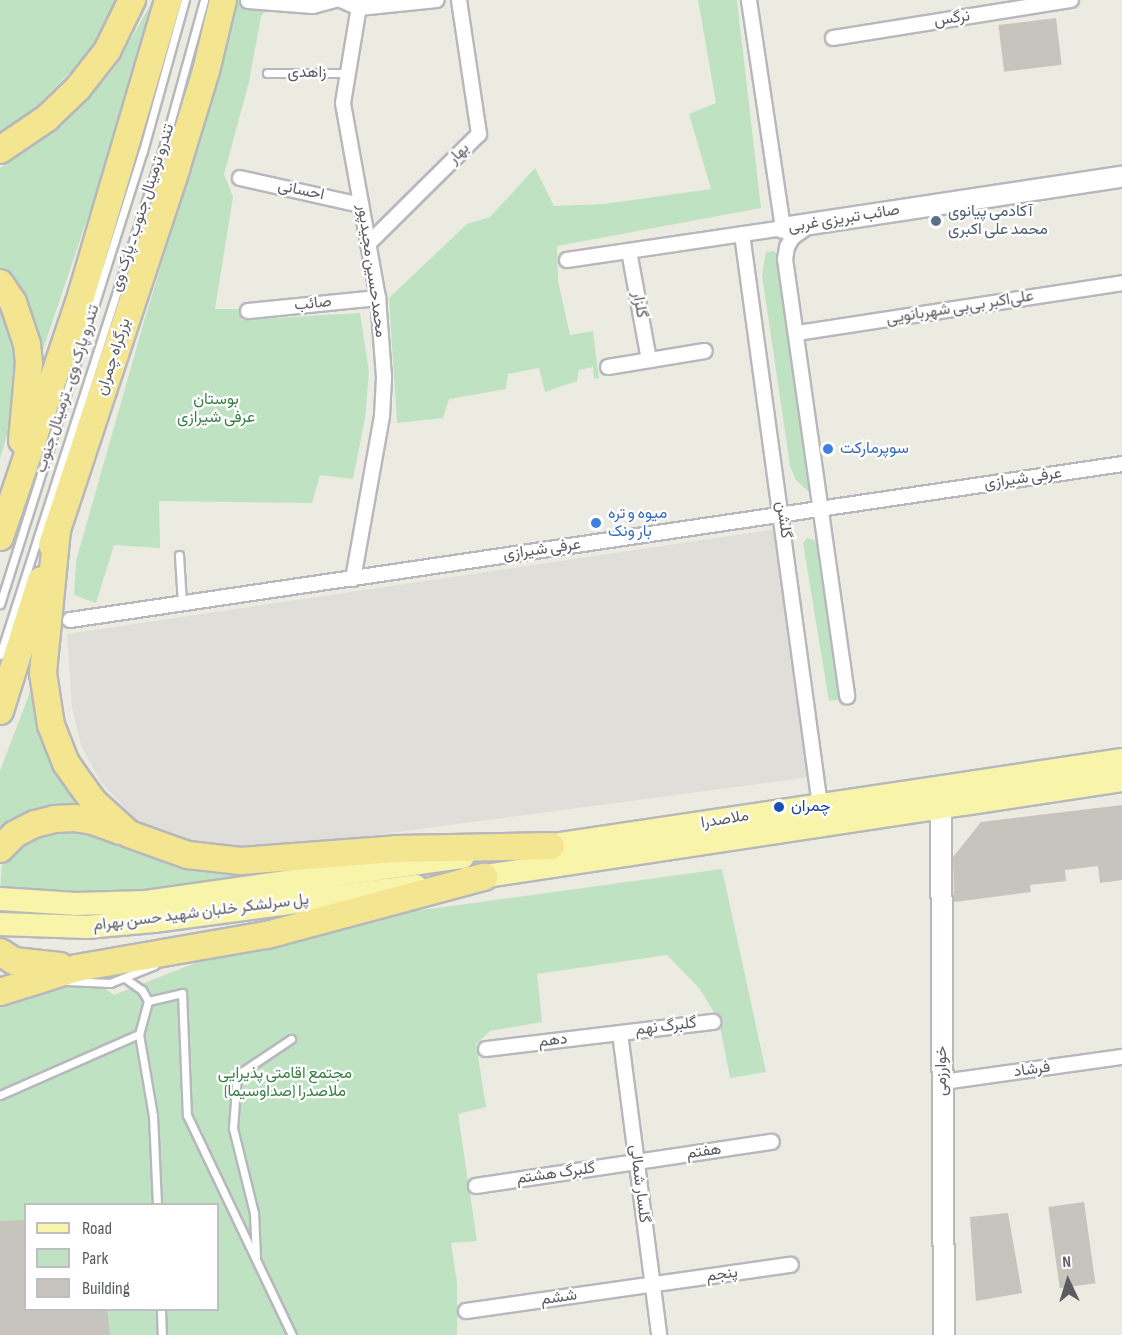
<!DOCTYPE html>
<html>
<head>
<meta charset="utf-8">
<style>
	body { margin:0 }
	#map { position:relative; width:1122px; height:1335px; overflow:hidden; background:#ecebe1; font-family:"Sofia Sans Condensed",Vazirmatn,sans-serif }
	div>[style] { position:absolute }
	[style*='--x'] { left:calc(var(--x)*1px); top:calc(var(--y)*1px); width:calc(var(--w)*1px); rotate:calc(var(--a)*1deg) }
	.industrial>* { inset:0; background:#dfded9 }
	.green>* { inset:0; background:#bfe2c3 }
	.building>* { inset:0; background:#c7c4be; transform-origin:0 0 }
	.roads { filter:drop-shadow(2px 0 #b7b8bd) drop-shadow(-2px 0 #b7b8bd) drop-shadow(0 2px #b7b8bd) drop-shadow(0 -2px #b7b8bd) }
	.lane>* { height:7px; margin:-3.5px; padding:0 3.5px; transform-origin:3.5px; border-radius:3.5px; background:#fff }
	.street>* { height:14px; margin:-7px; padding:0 7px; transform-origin:7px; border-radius:7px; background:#fff }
	.secondary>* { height:20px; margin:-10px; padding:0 10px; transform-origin:10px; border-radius:10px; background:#fff }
	.primary>* { height:22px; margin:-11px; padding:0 11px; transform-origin:11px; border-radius:11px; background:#f8f4aa }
	.highway>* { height:26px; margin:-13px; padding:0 13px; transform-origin:13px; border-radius:13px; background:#f4e690 }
	.dots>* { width:16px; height:16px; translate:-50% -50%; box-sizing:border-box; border:3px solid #fff; border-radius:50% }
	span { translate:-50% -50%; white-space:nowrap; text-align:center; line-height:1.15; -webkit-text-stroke:4.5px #fff; paint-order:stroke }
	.street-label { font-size:16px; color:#5a5c61 }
	.service-label { font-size:16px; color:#4e5e75 }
	.left { translate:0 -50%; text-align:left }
	.park-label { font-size:16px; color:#3a8045 }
	.shop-label { font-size:16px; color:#366cbe }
	.transit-label { font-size:16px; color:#164399 }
	.legend { position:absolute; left:24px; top:1203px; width:195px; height:108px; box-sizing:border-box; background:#fff; border:2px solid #bdbec0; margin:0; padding:8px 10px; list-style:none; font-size:18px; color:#5a5c61 }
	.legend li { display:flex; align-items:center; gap:12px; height:30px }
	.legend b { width:30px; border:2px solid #bdbec0 }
	.north { position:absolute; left:1038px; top:1251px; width:60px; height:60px; -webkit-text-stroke:4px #fff; paint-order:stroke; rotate:356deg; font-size:16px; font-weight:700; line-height:24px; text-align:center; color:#5a5c61 }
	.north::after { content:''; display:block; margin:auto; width:21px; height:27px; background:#5a5c61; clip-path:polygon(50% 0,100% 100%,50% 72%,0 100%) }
</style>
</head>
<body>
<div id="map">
	<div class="industrial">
		<div style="clip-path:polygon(777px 529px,810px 777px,247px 852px,188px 843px,138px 822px,100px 781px,81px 745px,72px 707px,67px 634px)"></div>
	</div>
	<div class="green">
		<div style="clip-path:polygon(0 0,119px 0,99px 43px,22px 121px,0 133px)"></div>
		<div style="clip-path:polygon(153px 0,141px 61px,39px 361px,0 271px,0 168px,61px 127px,89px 98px,115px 67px)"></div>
		<div style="clip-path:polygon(235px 0,275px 0,261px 16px,249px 82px,224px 174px,233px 197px,215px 309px,240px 309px,242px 320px,360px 313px,369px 372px,365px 419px,353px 479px,320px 475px,312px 503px,159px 501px,160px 548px,114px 545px,96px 603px,74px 595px,76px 561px,143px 325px,222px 63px)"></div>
		<div style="clip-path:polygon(698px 0,737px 0,761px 208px,557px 246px,558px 281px,570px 335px,593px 331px,599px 378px,594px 379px,593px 367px,579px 370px,577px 381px,545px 392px,539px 368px,508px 374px,506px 389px,449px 399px,443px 418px,397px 423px,389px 298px,467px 224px,490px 217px,535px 168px,554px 206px,604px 204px,711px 189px,689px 114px,716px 103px)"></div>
		<div style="clip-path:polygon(774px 251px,777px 254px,778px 271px,809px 492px,796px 480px,790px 466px,762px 275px,766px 252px)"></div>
		<div style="clip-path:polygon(0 297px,19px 343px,16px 404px,0 459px)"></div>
		<div style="clip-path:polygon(807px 538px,817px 541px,841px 695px,838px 700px,829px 701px,803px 543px)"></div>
		<div style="clip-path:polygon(32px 687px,103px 817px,0 839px,0 771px)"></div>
		<div style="clip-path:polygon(64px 824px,164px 856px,388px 855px,174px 891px,42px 895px,0 891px,2px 861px,16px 844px)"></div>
		<div style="clip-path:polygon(evenodd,722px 869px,766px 1072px,730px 1078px,719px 1021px,700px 989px,667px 955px,537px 974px,542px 1022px,490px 1031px,476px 1044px,486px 1107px,458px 1114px,477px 1241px,451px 1243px,457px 1283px,457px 1335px,0 1335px,0 1004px,54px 985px,104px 988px,114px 995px,195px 963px,385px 915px,722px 869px,26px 1204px,218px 1204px,218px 1310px,26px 1310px,26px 1204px)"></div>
	</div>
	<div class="building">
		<div style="left:1056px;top:18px;width:47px;height:58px;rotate:83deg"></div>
		<div style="clip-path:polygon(1122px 805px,1122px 880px,1100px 883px,1098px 866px,1065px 870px,1066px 881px,1030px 885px,1031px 892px,954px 902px,953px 857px,981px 822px)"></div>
		<div style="left:1084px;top:1202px;width:82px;height:36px;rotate:82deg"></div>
		<div style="clip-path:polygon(1008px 1213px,1022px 1293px,976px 1301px,970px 1217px)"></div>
		<div style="clip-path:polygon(26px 1220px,26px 1310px,107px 1310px,110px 1335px,0 1335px,0 1221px)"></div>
	</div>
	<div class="roads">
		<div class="lane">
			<div style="--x:267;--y:73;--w:79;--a:0"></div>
			<div style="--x:179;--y:555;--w:49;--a:86.5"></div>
			<div style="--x:0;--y:604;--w:475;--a:-72.5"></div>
			<div style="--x:143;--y:151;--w:157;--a:-74.5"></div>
			<div style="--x:0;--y:655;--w:539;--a:-72.17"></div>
			<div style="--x:165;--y:142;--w:147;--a:-74.6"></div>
			<div style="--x:126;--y:979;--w:19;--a:35"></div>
			<div style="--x:142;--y:990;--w:13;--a:61"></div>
			<div style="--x:148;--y:1001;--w:34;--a:105"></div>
			<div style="--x:139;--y:1034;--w:83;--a:80.3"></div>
			<div style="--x:153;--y:1116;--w:88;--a:87.4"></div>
			<div style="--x:68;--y:981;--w:42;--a:2.7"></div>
			<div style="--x:110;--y:983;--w:48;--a:-21.8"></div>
			<div style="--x:148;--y:1001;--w:35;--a:-13"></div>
			<div style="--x:182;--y:993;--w:122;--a:87.7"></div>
			<div style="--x:187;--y:1115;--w:244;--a:64.5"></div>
			<div style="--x:0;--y:1095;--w:152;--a:-23.7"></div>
			<div style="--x:256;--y:1257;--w:44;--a:-92.6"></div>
			<div style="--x:254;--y:1213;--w:88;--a:-103.9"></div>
			<div style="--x:233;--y:1128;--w:53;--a:-85.7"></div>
			<div style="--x:237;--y:1075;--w:65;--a:-33.7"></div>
			<div style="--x:161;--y:1310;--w:25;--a:88"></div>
		</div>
		<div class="street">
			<div style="--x:341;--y:0;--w:20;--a:24"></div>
			<div style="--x:359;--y:8;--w:78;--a:-5.9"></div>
			<div style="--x:248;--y:1;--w:65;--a:4.4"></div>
			<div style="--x:313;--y:6;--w:23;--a:-15"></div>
			<div style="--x:833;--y:38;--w:241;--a:-9.1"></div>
			<div style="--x:240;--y:178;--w:124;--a:12.6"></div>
			<div style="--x:807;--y:227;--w:19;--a:144"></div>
			<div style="--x:792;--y:238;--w:10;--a:119"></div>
			<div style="--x:787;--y:247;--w:12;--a:99"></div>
			<div style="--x:785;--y:259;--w:442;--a:81.9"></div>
			<div style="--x:742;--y:234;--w:577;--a:82.23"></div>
			<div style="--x:368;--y:244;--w:156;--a:-44.7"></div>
			<div style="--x:479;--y:134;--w:135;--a:-98.5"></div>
			<div style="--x:629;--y:251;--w:111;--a:79.6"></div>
			<div style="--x:567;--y:260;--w:218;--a:-8.4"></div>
			<div style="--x:783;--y:228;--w:231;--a:-98.5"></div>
			<div style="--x:248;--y:311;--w:131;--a:-5.7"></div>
			<div style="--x:797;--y:333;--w:329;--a:-8.7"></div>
			<div style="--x:608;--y:367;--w:98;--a:-9.4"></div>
			<div style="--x:353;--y:579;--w:166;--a:-79.9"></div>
			<div style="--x:382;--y:416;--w:39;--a:-87"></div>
			<div style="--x:384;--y:377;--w:79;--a:-94.3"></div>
			<div style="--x:378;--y:298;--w:198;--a:-100.2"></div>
			<div style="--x:343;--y:103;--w:104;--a:-80.6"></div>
			<div style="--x:70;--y:620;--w:1064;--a:-8.43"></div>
			<div style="--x:620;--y:1033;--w:305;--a:82.6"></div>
			<div style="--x:486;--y:1049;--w:229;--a:-6.8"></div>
			<div style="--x:943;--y:1082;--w:181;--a:-8"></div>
			<div style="--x:476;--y:1186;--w:299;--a:-8.5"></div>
			<div style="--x:466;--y:1311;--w:328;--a:-8.1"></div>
		</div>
		<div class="secondary">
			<div style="--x:783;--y:228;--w:343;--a:-8.6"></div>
			<div style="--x:941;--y:808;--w:527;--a:89.67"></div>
		</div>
		<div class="primary">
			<div style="--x:534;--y:848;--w:595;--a:-8.51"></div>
			<div style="--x:466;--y:879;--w:663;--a:-8.58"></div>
			<div style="--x:0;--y:899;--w:76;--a:3.8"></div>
			<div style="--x:76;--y:904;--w:70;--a:-1.6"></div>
			<div style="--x:146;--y:902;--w:320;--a:-8.1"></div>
			<div style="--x:0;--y:924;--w:87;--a:2"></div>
			<div style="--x:87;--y:927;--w:67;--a:-5.1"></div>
			<div style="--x:154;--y:921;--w:264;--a:-7.6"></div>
		</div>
		<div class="highway">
			<div style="--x:0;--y:150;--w:57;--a:-34.2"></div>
			<div style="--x:47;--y:118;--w:43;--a:-44.1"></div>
			<div style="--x:78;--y:88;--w:47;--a:-51.9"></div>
			<div style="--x:107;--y:51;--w:57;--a:-63.9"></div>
			<div style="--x:0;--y:283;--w:23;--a:56"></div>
			<div style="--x:13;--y:302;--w:44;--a:71.6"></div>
			<div style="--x:27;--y:344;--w:19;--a:84"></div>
			<div style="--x:29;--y:363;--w:78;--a:95.1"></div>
			<div style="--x:57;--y:530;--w:144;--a:95.6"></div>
			<div style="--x:43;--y:673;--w:53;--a:81.3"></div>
			<div style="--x:51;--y:725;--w:41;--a:68.5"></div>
			<div style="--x:66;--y:763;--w:24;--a:55"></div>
			<div style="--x:80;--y:783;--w:24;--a:54"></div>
			<div style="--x:94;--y:802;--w:47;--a:42.4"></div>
			<div style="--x:129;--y:834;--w:63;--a:19.6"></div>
			<div style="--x:188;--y:855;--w:53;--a:6.5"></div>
			<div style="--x:241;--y:861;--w:155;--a:-4.4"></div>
			<div style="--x:396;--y:849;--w:155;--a:-1.1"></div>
			<div style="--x:0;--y:537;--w:254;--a:-71.4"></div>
			<div style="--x:81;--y:296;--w:309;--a:-73.6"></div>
			<div style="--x:52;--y:545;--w:396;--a:-71.7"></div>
			<div style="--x:176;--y:169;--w:102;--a:-73"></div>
			<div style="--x:206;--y:71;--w:73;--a:-76.5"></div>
			<div style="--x:0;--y:711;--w:137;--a:-72.6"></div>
			<div style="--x:0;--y:849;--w:21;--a:-45"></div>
			<div style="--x:15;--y:834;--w:22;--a:-27"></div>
			<div style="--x:35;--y:824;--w:21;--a:-14"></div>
			<div style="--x:55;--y:819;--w:19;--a:-3"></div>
			<div style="--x:74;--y:818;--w:19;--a:9"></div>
			<div style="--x:93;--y:821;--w:29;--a:20"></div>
			<div style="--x:0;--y:952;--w:17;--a:33"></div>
			<div style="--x:14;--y:961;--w:46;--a:6.2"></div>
			<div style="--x:0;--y:992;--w:81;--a:-17.3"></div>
			<div style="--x:77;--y:968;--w:193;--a:-9.9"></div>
			<div style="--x:267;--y:935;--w:225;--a:-15"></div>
		</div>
	</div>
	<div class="dots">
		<div style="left:936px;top:221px;background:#5c6f8a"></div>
		<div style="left:828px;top:449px;background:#3f7fe0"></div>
		<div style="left:596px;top:523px;background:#3f7fe0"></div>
		<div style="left:779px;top:807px;background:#1a4fb4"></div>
	</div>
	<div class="street-label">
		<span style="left:952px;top:19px;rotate:-9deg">نرگس</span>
		<span style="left:307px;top:73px">زاهدی</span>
		<span style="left:459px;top:154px;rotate:-45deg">بهار</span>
		<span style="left:301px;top:191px;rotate:12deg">احسانی</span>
		<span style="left:143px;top:208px;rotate:-72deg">تندرو ترمینال جنوب ـ پارک وی</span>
		<span style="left:844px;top:219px;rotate:-9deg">صائب تبریزی غربی</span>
		<span style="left:371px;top:271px;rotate:82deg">محمدحسین مجیدپور</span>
		<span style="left:313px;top:304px;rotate:-6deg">صائب</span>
		<span style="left:639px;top:305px;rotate:80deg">گلزار</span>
		<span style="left:960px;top:308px;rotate:-9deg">علی‌اکبر بی‌بی شهربانویی</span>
		<span style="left:114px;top:357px;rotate:-72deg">بزرگراه چمران</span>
		<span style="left:68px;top:389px;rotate:-72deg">تندرو پارک وی ـ ترمینال جنوب</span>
		<span style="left:1023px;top:479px;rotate:-8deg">عرفی شیرازی</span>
		<span style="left:783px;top:520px;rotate:82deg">گلشن</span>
		<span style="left:542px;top:550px;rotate:-8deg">عرفی شیرازی</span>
		<span style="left:725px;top:820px;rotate:-9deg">ملاصدرا</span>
		<span style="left:201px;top:913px;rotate:-7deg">پل سرلشکر خلبان شهید حسن بهرام</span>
		<span style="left:666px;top:1027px;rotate:-7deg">گلبرگ نهم</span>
		<span style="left:553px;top:1041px;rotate:-7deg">دهم</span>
		<span style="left:1032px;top:1070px;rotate:-8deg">فرشاد</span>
		<span style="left:942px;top:1071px;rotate:-90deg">خوارزمی</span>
		<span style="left:704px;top:1152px;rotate:-8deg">هفتم</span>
		<span style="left:556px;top:1174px;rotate:-8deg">گلبرگ هشتم</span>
		<span style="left:639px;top:1184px;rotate:83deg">گلسار شمالی</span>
		<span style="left:722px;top:1275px;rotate:-8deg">پنجم</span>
		<span style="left:559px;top:1298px;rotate:-8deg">ششم</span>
	</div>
	<div class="service-label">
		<span class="left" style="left:948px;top:221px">آکادمی پیانوی<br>محمد علی‌ اکبری</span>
	</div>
	<div class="park-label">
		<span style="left:216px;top:409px">بوستان<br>عرفی شیرازی</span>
		<span style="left:285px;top:1083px">مجتمع اقامتی پذیرایی<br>ملاصدرا (صداوسیما)</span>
	</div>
	<div class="shop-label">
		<span class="left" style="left:840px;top:449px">سوپرمارکت</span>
		<span class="left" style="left:608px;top:523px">میوه و تره<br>بار ونک</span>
	</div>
	<div class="transit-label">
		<span class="left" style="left:791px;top:807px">چمران</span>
	</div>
	<ul class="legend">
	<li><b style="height:8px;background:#f8f4aa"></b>Road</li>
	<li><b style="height:16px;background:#bfe2c3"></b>Park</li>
	<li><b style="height:16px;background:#c7c4be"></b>Building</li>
	</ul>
	<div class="north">N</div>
</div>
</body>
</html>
